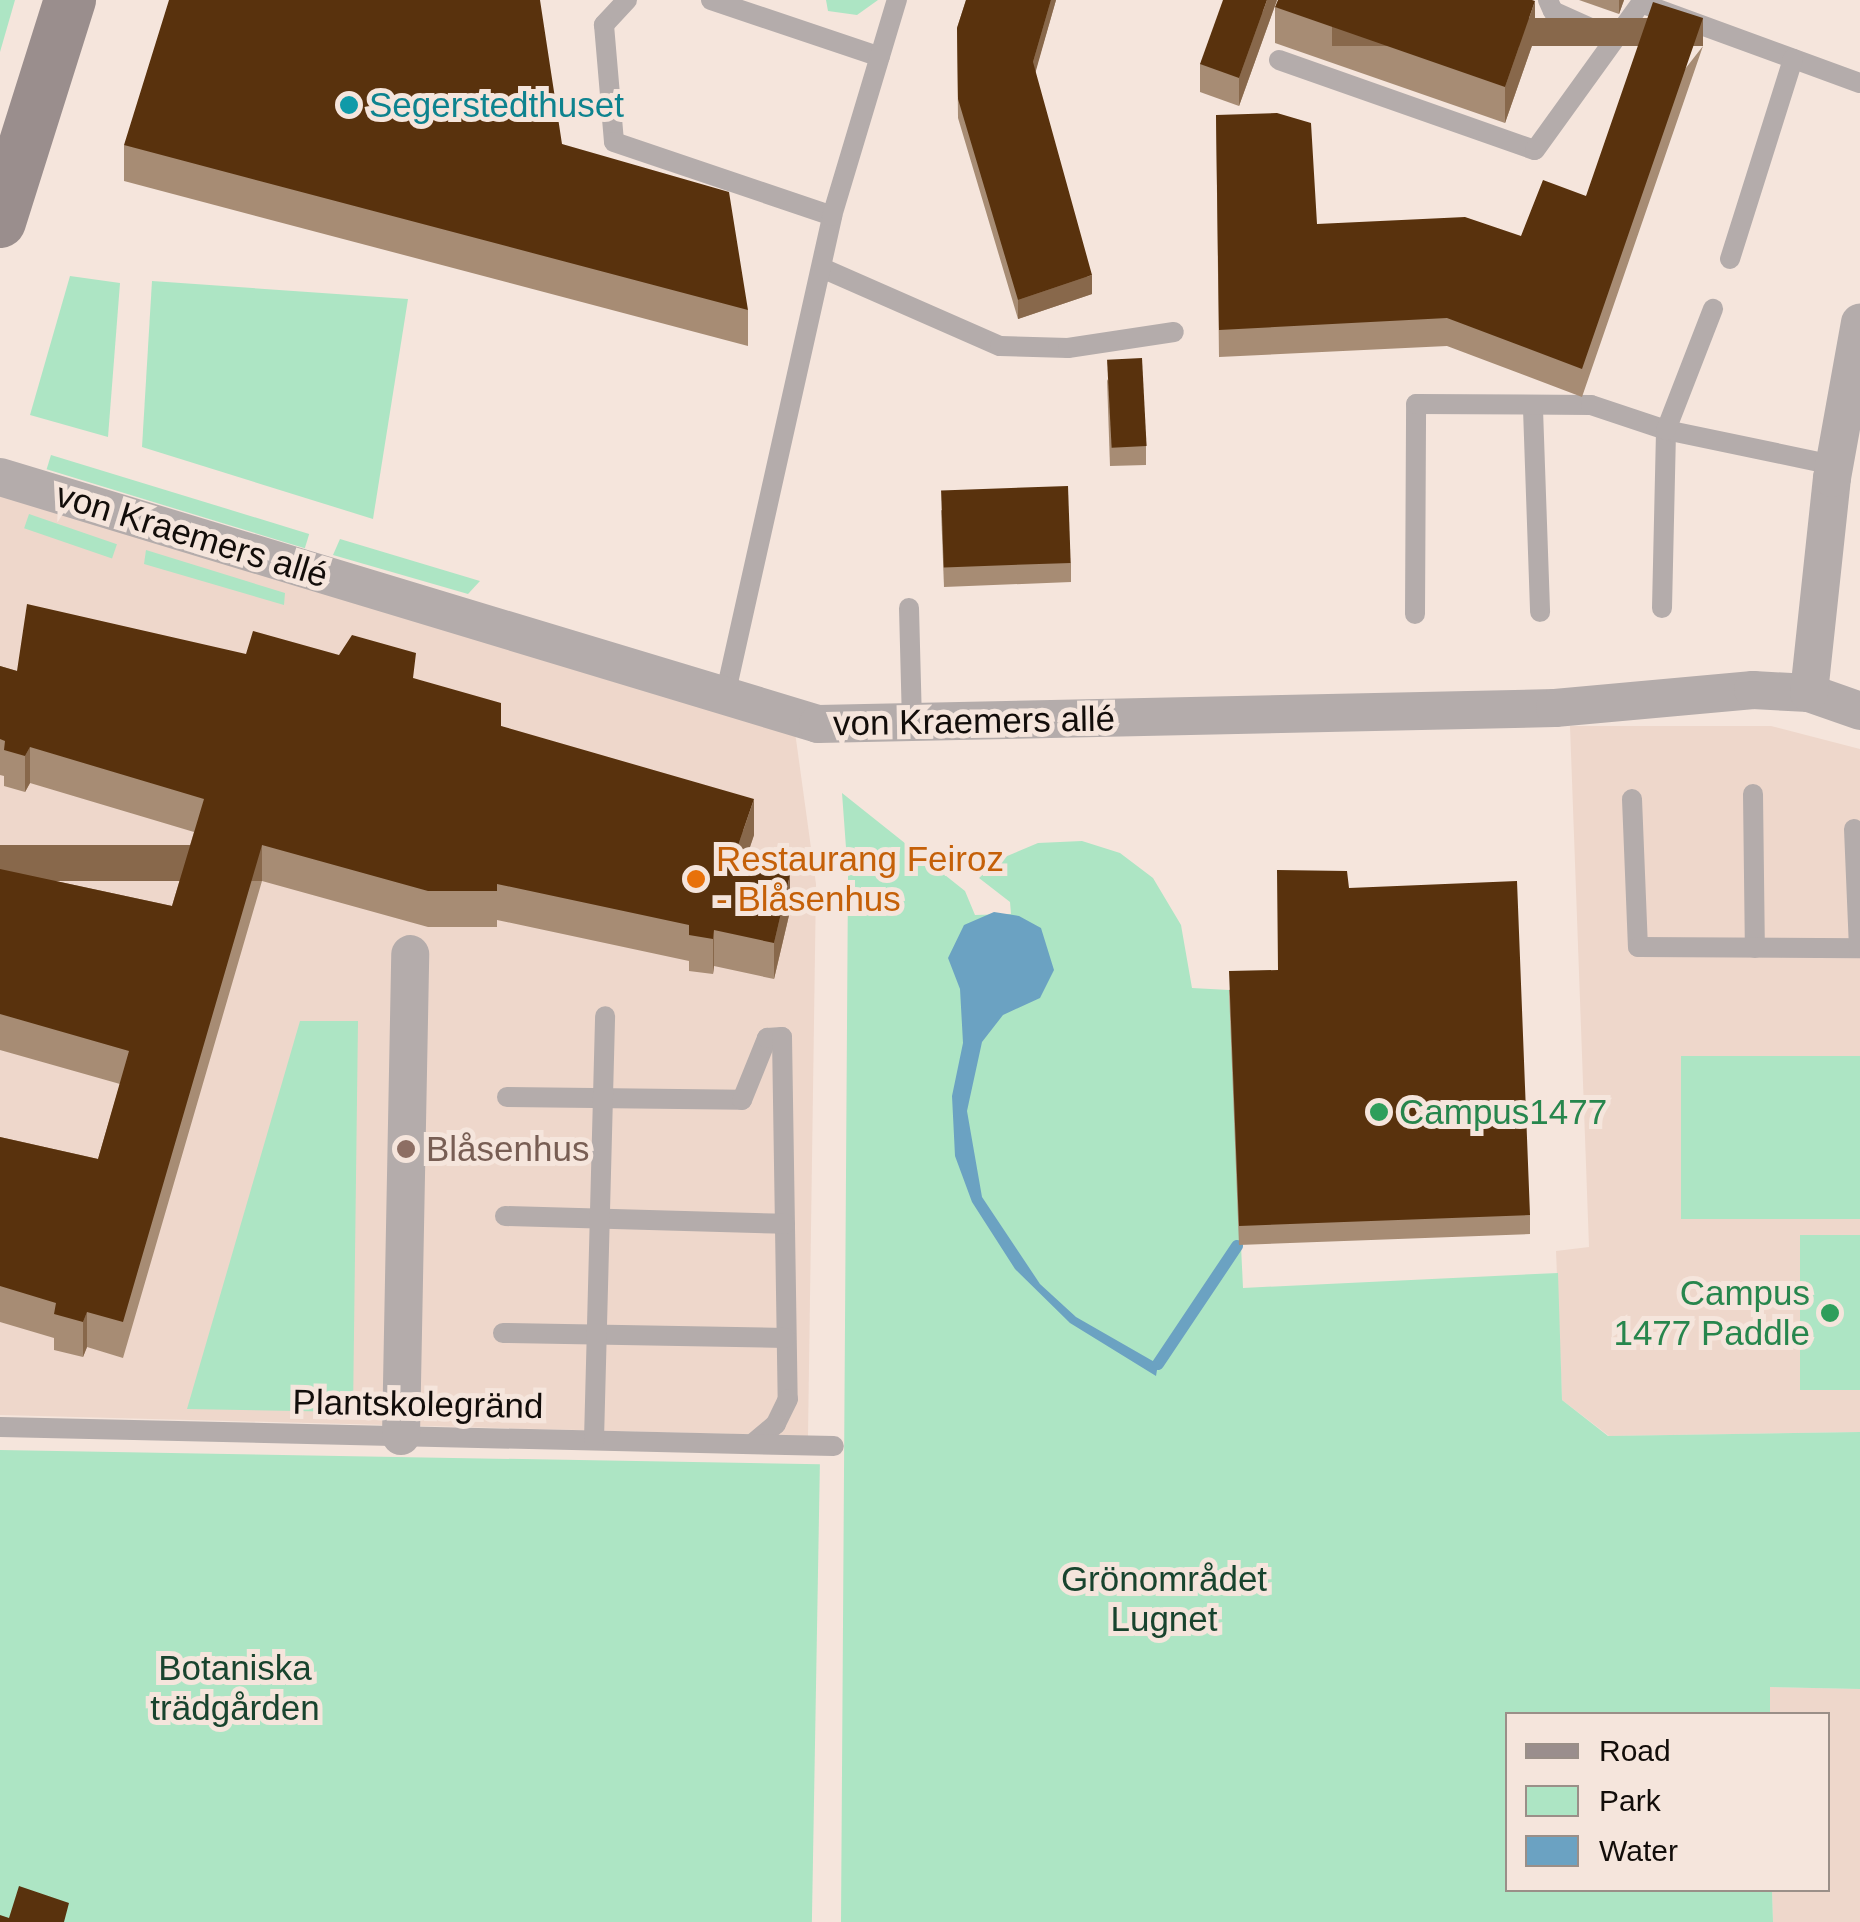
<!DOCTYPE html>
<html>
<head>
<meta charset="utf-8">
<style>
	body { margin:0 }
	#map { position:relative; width:1860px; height:1922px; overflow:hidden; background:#f5e5dc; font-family:Arial,sans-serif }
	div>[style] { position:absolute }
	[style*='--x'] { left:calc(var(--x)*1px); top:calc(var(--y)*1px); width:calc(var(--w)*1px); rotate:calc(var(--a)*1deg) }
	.built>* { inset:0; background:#eed7cb }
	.green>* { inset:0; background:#ade5c4; transform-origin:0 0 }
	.water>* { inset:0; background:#6ba2c2 }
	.stream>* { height:12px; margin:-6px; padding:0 6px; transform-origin:6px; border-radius:6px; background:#6ba2c2 }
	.lane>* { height:20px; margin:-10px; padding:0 10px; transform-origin:10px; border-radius:10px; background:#b4acab }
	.street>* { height:38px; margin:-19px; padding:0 19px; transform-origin:19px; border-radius:19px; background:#b4acab }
	.secondary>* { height:52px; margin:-26px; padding:0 26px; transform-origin:26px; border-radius:26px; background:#9a8e8d }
	.wall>* { inset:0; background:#a78c74 }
	.shaded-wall>* { inset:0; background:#88684b; transform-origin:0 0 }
	.building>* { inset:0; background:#59320d; transform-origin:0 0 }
	.dots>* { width:28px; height:28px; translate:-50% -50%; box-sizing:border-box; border:5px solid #f5e5dc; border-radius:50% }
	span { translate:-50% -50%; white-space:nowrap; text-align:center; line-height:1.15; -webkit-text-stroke:10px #f5e5dc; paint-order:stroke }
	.culture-label { font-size:35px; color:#0d838f }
	.left { translate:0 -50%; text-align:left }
	.street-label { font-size:35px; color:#120d0a }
	.food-label { font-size:35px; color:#c56008 }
	.leisure-label { font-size:35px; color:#27864d }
	.right { translate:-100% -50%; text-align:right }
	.education-label { font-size:35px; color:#785e54 }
	.park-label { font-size:35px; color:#18442e }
	.legend { position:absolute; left:1505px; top:1712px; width:325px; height:180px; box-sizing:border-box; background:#f5e5dc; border:2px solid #9a8f88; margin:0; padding:12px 18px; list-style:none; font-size:30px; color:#120d0a }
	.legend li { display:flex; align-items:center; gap:20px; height:50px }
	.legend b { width:50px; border:2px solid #9a8f88 }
</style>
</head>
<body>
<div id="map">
	<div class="built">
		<div style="clip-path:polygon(0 491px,795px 732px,816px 884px,808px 1436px,0 1415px)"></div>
		<div style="clip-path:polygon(1570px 726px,1771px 726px,1860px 749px,1860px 1432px,1609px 1436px,1562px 1400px,1556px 1251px,1589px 1247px)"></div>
		<div style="clip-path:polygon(1769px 1687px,1860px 1689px,1860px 1922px,1773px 1922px,1772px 1890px,1828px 1890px,1828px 1714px,1770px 1714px)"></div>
	</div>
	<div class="green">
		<div style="clip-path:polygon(0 0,15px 0,0 52px)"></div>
		<div style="clip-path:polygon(826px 0,878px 0,857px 15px,828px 11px)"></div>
		<div style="clip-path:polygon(70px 276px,120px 283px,108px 437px,30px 415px)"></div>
		<div style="clip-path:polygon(152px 281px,408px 299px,373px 519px,142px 447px)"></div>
		<div style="left:51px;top:455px;width:270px;height:15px;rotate:17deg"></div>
		<div style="left:29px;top:514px;width:93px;height:15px;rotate:19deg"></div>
		<div style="clip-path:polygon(340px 539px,480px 581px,468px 594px,333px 555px)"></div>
		<div style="clip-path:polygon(146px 550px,285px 593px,284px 605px,144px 564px)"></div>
		<div style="clip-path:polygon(842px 793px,965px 891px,975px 915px,1011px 914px,1010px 902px,979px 878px,1000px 859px,1038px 843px,1082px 841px,1120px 853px,1153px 878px,1181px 925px,1192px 988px,1229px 990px,1243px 1288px,1558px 1273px,1562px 1400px,1608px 1436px,1860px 1432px,1860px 1689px,1770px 1687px,1770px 1714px,1508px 1714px,1508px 1890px,1772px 1890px,1773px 1922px,841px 1922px,848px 875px)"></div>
		<div style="clip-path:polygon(300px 1021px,358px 1021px,353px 1412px,187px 1409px)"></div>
		<div style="left:1860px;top:1056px;width:163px;height:179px;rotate:90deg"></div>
		<div style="left:1860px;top:1235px;width:155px;height:60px;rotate:90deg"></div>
		<div style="left:0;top:1450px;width:820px;height:472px;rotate:1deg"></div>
	</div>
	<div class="water">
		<div style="clip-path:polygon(994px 912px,1019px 916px,1041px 928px,1054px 970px,1040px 998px,1003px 1015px,982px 1042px,967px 1111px,982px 1197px,1040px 1284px,1076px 1317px,1158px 1364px,1156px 1376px,1070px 1323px,1015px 1269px,972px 1202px,955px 1156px,952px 1096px,963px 1043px,960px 989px,948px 958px,964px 925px)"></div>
	</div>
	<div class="stream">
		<div style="--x:1158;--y:1364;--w:142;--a:-56.2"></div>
	</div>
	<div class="lane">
		<div style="--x:627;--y:0;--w:34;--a:133"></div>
		<div style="--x:604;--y:25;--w:117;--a:85.1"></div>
		<div style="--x:614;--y:142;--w:230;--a:18.7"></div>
		<div style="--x:711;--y:0;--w:178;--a:18.6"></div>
		<div style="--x:1548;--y:0;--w:12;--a:66"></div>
		<div style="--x:1553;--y:11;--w:66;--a:24.2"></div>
		<div style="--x:1279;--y:60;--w:271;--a:19.4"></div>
		<div style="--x:1535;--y:150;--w:181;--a:-54.2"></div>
		<div style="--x:1641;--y:3;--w:233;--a:20.1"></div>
		<div style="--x:1730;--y:259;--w:210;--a:-72.5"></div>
		<div style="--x:822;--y:268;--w:194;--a:23.7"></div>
		<div style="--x:1000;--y:346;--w:68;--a:1.7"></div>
		<div style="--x:1068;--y:348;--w:107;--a:-8.6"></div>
		<div style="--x:1533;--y:409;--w:203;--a:88"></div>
		<div style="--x:909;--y:608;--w:116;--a:88.5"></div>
		<div style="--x:1662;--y:608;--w:178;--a:-88.7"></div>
		<div style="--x:1666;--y:430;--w:172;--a:11.8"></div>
		<div style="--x:1415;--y:614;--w:210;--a:-89.7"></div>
		<div style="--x:1416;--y:404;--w:175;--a:0.3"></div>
		<div style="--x:1591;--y:405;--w:79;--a:18.4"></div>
		<div style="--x:1666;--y:430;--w:130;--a:-68.8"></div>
		<div style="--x:725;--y:696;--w:492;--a:-77.4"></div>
		<div style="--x:832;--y:216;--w:226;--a:-73.3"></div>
		<div style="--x:1753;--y:794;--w:154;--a:89.3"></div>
		<div style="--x:1632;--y:799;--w:148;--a:87.7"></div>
		<div style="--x:1638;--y:947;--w:222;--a:0.3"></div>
		<div style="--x:1854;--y:829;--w:119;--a:87.6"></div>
		<div style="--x:507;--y:1097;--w:235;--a:0.7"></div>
		<div style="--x:742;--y:1100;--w:67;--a:-68"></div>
		<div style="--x:767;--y:1038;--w:15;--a:-4"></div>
		<div style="--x:782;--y:1037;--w:362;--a:89.1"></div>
		<div style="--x:788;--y:1399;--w:28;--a:116"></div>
		<div style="--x:776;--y:1424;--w:31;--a:140"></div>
		<div style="--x:505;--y:1216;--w:280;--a:1.6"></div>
		<div style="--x:503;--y:1333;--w:282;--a:1"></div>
		<div style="--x:0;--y:1427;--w:834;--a:1.31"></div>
		<div style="--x:594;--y:1440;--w:424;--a:-88.5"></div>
	</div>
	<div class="street">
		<div style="--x:0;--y:477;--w:854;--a:16.8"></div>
		<div style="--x:818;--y:724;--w:737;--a:-1.24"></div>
		<div style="--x:1555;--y:708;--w:199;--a:-5.2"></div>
		<div style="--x:1753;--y:690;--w:56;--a:3.1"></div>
		<div style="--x:1809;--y:693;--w:54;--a:19.4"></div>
		<div style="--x:1809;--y:693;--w:216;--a:-83.9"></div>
		<div style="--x:1832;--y:478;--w:158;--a:-79.8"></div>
		<div style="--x:401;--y:1436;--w:482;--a:-88.9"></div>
	</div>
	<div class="secondary">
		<div style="--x:0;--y:222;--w:233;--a:-72.5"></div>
	</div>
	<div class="wall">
		<div style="clip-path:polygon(966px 0,1056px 0,1035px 72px,1092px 294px,1018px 319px,958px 118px,957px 28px)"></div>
		<div style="clip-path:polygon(1277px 0,1239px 106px,1200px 92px,1200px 64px)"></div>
		<div style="clip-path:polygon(1579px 0,1624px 0,1619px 14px)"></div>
		<div style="clip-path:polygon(1275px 7px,1535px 37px,1505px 123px,1275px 43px)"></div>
		<div style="clip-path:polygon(1703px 46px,1582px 397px,1447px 346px,1219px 357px,1216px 115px,1317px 224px,1521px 236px,1586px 196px)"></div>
		<div style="clip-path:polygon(562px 144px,748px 310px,748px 346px,124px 181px,124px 145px)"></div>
		<div style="clip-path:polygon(1107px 379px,1146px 446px,1146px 465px,1110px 466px)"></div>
		<div style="clip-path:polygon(941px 510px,1071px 563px,1071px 582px,944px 587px)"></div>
		<div style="clip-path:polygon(246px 654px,416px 679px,501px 726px,754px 835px,744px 865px,790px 911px,774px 979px,714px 966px,713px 974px,689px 971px,689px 961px,497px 920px,497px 927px,428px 927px,262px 881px,123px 1358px,87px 1347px,83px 1357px,54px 1350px,54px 1338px,0 1322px,0 1137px,98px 1159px,120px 1084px,0 1050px,0 869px,172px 906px,194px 832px,30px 783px,25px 792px,4px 786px,4px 776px,0 775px,0 666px,17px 671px)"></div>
		<div style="clip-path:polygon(1349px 888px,1530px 1215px,1530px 1234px,1239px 1245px,1229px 990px,1278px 970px)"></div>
	</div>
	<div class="shaded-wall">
		<div style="clip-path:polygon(1051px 0,1056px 0,1033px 81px,1033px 62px)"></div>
		<div style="clip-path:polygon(1267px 0,1277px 0,1239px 106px,1239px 78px)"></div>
		<div style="clip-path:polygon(1619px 0,1624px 0,1619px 14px)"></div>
		<div style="clip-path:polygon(1535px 1px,1535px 37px,1505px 123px,1505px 87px)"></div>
		<div style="left:1703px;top:18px;width:28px;height:371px;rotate:90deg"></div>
		<div style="clip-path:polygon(1092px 275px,1092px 294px,1018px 319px,1018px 300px)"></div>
		<div style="clip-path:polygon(30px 747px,30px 783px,25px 792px,25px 756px)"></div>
		<div style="clip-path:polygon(754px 799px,754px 835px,732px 899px,732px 863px)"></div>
		<div style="left:262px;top:845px;width:36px;height:497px;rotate:90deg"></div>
		<div style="clip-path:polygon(790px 875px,790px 911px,774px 979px,774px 943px)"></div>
		<div style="clip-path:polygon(714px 930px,714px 966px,713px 974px,713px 939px)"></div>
		<div style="clip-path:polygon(87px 1312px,87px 1347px,83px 1357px,83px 1322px)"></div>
	</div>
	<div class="building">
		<div style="clip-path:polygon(169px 0,540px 0,562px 144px,729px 192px,748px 310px,124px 145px)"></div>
		<div style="clip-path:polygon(966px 0,1051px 0,1033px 62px,1092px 275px,1018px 300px,958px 99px,957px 28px)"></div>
		<div style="clip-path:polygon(1223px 0,1267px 0,1239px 78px,1200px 64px)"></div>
		<div style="clip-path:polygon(1278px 0,1532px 0,1535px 1px,1505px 87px,1275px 7px)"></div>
		<div style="clip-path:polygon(1653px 2px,1703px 18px,1582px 369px,1447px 318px,1219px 330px,1216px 115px,1277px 113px,1311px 123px,1317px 224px,1465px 217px,1521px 236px,1543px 180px,1586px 196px)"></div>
		<div style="left:1142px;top:358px;width:88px;height:35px;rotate:87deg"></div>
		<div style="left:1068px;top:486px;width:77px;height:127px;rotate:88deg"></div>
		<div style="clip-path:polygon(27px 604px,246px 654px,253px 631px,339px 655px,352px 635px,416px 653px,413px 678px,501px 703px,501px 726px,754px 799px,732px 863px,790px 875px,774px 943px,714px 930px,713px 939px,689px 935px,689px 925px,497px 884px,497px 891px,428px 891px,262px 845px,123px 1322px,87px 1312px,83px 1322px,54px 1314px,56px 1303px,0 1286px,0 1137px,98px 1159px,129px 1051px,0 1014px,0 869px,172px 906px,204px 799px,30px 747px,25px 756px,4px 750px,5px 741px,0 739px,0 666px,17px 671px)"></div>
		<div style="clip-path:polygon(1277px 870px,1347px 871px,1349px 888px,1517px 881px,1530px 1215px,1239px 1226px,1229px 971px,1278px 970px)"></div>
		<div style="clip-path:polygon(19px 1886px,69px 1903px,64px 1922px,0 1922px,0 1915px,9px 1918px)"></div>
	</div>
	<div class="dots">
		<div style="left:349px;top:105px;background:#0f9aa8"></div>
		<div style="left:696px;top:879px;background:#e8710a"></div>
		<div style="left:1379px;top:1112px;background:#2e9e5b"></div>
		<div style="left:406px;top:1149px;background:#8d6e63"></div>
		<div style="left:1830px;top:1313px;background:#2e9e5b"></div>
	</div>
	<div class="culture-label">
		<span class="left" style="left:369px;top:105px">Segerstedthuset</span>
	</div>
	<div class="street-label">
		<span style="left:192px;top:535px;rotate:17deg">von Kraemers allé</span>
		<span style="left:974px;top:721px;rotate:-1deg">von Kraemers allé</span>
		<span style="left:418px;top:1404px;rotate:1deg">Plantskolegränd</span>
	</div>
	<div class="food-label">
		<span class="left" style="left:716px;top:879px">Restaurang Feiroz<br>- Blåsenhus</span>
	</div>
	<div class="leisure-label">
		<span class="left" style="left:1399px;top:1112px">Campus1477</span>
		<span class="right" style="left:1810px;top:1313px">Campus<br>1477 Paddle</span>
	</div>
	<div class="education-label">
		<span class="left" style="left:426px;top:1149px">Blåsenhus</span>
	</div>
	<div class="park-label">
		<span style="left:1164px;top:1599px">Grönområdet<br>Lugnet</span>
		<span style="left:235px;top:1688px">Botaniska<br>trädgården</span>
	</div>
	<ul class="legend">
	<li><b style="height:12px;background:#9a8e8d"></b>Road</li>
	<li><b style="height:28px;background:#ade5c4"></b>Park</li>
	<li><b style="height:28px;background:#6ba2c2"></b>Water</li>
	</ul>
</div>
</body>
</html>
